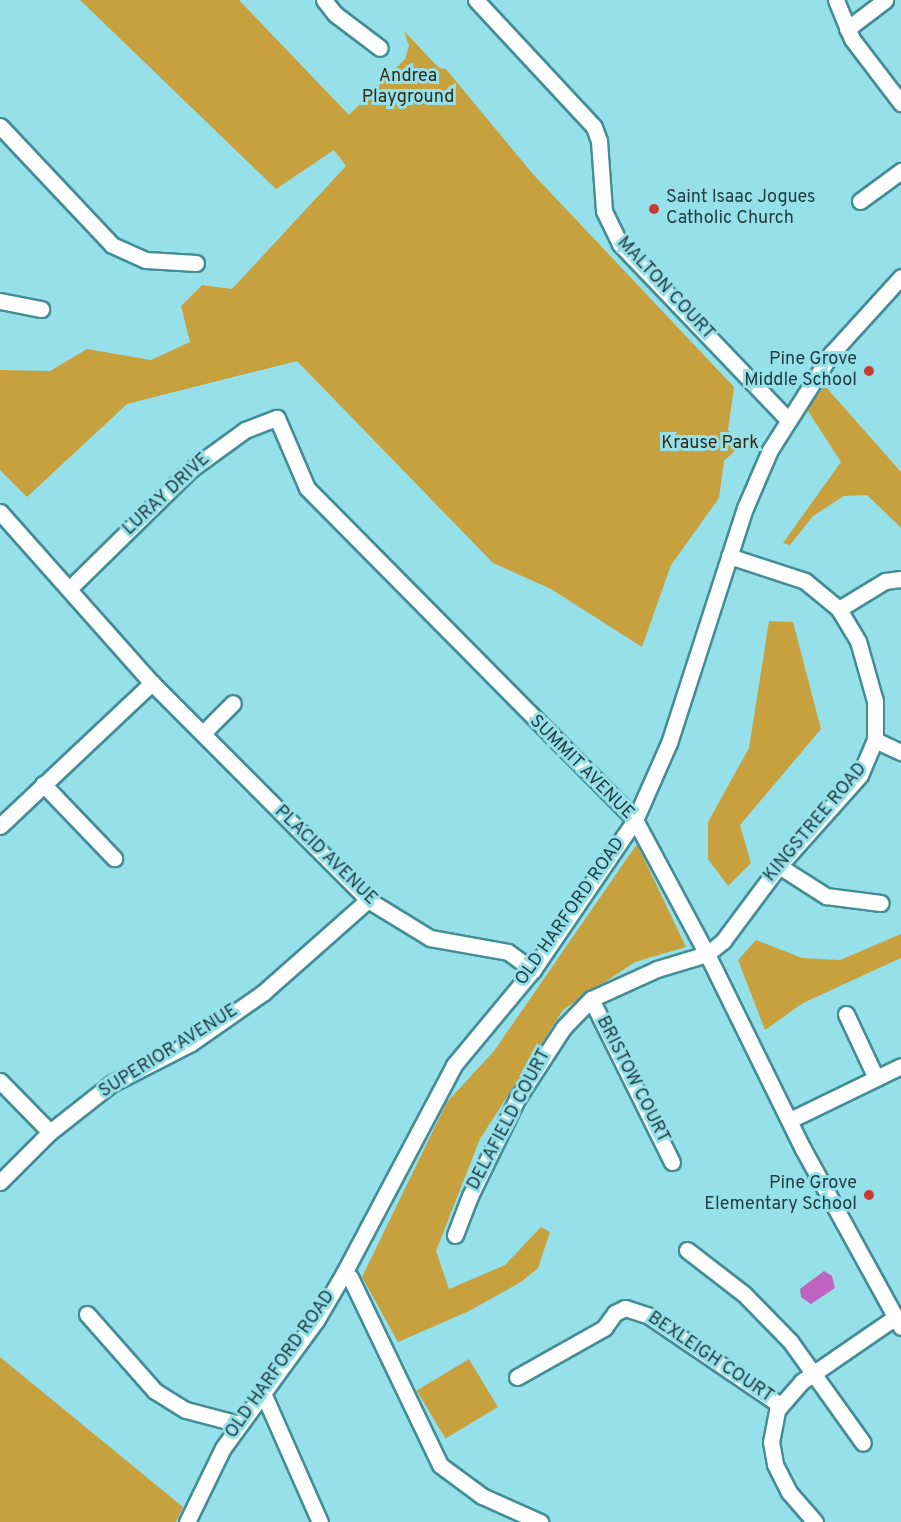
<!DOCTYPE html>
<html>
<head>
<meta charset="utf-8">
<style>
	body { margin:0 }
	#map { position:relative; width:901px; height:1522px; overflow:hidden; background:#96e0ea; font-family:Overpass,sans-serif }
	div>[style] { position:absolute }
	[style*='--x'] { left:calc(var(--x)*1px); top:calc(var(--y)*1px); width:calc(var(--w)*1px); rotate:calc(var(--a)*1deg) }
	.green>* { inset:0; background:#c8a13f; transform-origin:0 0 }
	.water>* { inset:0; background:#be63c0 }
	.roads { filter:drop-shadow(2px 0 #438d97) drop-shadow(-2px 0 #438d97) drop-shadow(0 2px #438d97) drop-shadow(0 -2px #438d97) }
	.minor>* { height:15px; margin:-7.5px; padding:0 7.5px; transform-origin:7.5px; border-radius:7.5px; background:#fff }
	.dots>* { width:16px; height:16px; translate:-50% -50%; box-sizing:border-box; border:3px solid #96e0ea; border-radius:50% }
	span { translate:-50% -50%; white-space:nowrap; text-align:center; line-height:1.15; -webkit-text-stroke:6px #96e0ea; paint-order:stroke }
	.park-label { font-size:18px; color:#352b14 }
	.poi-label { font-size:18px; color:#203f43 }
	.left { translate:0 -50%; text-align:left }
	.right { translate:-100% -50%; text-align:right }
	.street-label { font-size:18px; color:#203f43 }
</style>
</head>
<body>
<div id="map">
	<div class="green">
		<div style="clip-path:polygon(80px 0,239px 0,349px 115px,405px 59px,409px 46px,404px 31px,439px 68px,446px 69px,532px 173px,734px 387px,728px 430px,742px 444px,724px 461px,719px 498px,671px 565px,642px 647px,551px 589px,493px 563px,297px 361px,127px 404px,27px 497px,0 470px,0 370px,50px 371px,87px 349px,151px 360px,190px 342px,181px 306px,202px 285px,232px 289px,346px 166px,334px 150px,276px 189px)"></div>
		<div style="clip-path:polygon(825px 386px,901px 472px,901px 528px,867px 495px,844px 496px,813px 516px,790px 545px,783px 543px,841px 462px,806px 408px)"></div>
		<div style="clip-path:polygon(769px 621px,793px 622px,821px 729px,740px 825px,751px 863px,728px 886px,708px 859px,708px 822px,749px 748px)"></div>
		<div style="clip-path:polygon(637px 844px,686px 947px,635px 962px,563px 1010px,480px 1139px,436px 1251px,449px 1289px,505px 1265px,541px 1227px,550px 1232px,538px 1268px,521px 1282px,469px 1311px,398px 1342px,362px 1277px,447px 1102px,494px 1051px)"></div>
		<div style="clip-path:polygon(901px 934px,901px 958px,803px 1003px,765px 1030px,738px 960px,756px 940px,802px 958px,840px 960px)"></div>
		<div style="clip-path:polygon(0 1357px,183px 1507px,176px 1522px,0 1522px)"></div>
		<div style="left:469px;top:1359px;width:56px;height:61px;rotate:59deg"></div>
	</div>
	<div class="water">
		<div style="clip-path:polygon(824px 1271px,832px 1276px,835px 1288px,811px 1304px,801px 1297px,800px 1289px)"></div>
	</div>
	<div class="roads">
		<div class="minor">
			<div style="--x:324;--y:0;--w:18;--a:52"></div>
			<div style="--x:335;--y:14;--w:56;--a:37.1"></div>
			<div style="--x:476;--y:0;--w:173;--a:47.1"></div>
			<div style="--x:594;--y:127;--w:15;--a:70"></div>
			<div style="--x:599;--y:141;--w:70;--a:85.9"></div>
			<div style="--x:604;--y:211;--w:37;--a:64"></div>
			<div style="--x:620;--y:244;--w:242;--a:46.3"></div>
			<div style="--x:836;--y:0;--w:42;--a:67.7"></div>
			<div style="--x:852;--y:39;--w:81;--a:52.6"></div>
			<div style="--x:847;--y:29;--w:48;--a:-37.3"></div>
			<div style="--x:0;--y:126;--w:163;--a:46.7"></div>
			<div style="--x:112;--y:245;--w:37;--a:24"></div>
			<div style="--x:146;--y:260;--w:50;--a:3.4"></div>
			<div style="--x:860;--y:201;--w:51;--a:-36.2"></div>
			<div style="--x:0;--y:301;--w:42;--a:11"></div>
			<div style="--x:0;--y:512;--w:229;--a:48.4"></div>
			<div style="--x:152;--y:683;--w:306;--a:45.1"></div>
			<div style="--x:368;--y:900;--w:73;--a:31.5"></div>
			<div style="--x:430;--y:938;--w:79;--a:10.2"></div>
			<div style="--x:508;--y:952;--w:31;--a:36"></div>
			<div style="--x:729;--y:556;--w:80;--a:18.2"></div>
			<div style="--x:805;--y:581;--w:44;--a:39.5"></div>
			<div style="--x:839;--y:609;--w:54;--a:-31.3"></div>
			<div style="--x:885;--y:581;--w:16;--a:-7"></div>
			<div style="--x:69;--y:589;--w:170;--a:-44.5"></div>
			<div style="--x:190;--y:470;--w:68;--a:-36"></div>
			<div style="--x:245;--y:430;--w:34;--a:-21"></div>
			<div style="--x:277;--y:418;--w:76;--a:66.8"></div>
			<div style="--x:307;--y:488;--w:467;--a:45.3"></div>
			<div style="--x:635;--y:820;--w:152;--a:61.8"></div>
			<div style="--x:707;--y:954;--w:217;--a:63.8"></div>
			<div style="--x:803;--y:1149;--w:203;--a:61.2"></div>
			<div style="--x:203;--y:733;--w:42;--a:-45"></div>
			<div style="--x:875;--y:740;--w:29;--a:25"></div>
			<div style="--x:43;--y:784;--w:103;--a:46.2"></div>
			<div style="--x:0;--y:826;--w:209;--a:-43.3"></div>
			<div style="--x:779;--y:866;--w:56;--a:32.6"></div>
			<div style="--x:826;--y:896;--w:55;--a:7.3"></div>
			<div style="--x:591;--y:999;--w:182;--a:63.6"></div>
			<div style="--x:846;--y:1014;--w:71;--a:64.9"></div>
			<div style="--x:0;--y:1081;--w:71;--a:45.6"></div>
			<div style="--x:790;--y:1120;--w:123;--a:-25.9"></div>
			<div style="--x:0;--y:1182;--w:71;--a:-45"></div>
			<div style="--x:50;--y:1132;--w:78;--a:-38.2"></div>
			<div style="--x:111;--y:1084;--w:90;--a:-27.1"></div>
			<div style="--x:191;--y:1043;--w:89;--a:-34.9"></div>
			<div style="--x:264;--y:992;--w:139;--a:-41.5"></div>
			<div style="--x:455;--y:1235;--w:42;--a:-69"></div>
			<div style="--x:470;--y:1196;--w:108;--a:-64.1"></div>
			<div style="--x:517;--y:1099;--w:86;--a:-56.9"></div>
			<div style="--x:564;--y:1027;--w:39;--a:-46"></div>
			<div style="--x:591;--y:999;--w:72;--a:-24.4"></div>
			<div style="--x:657;--y:969;--w:52;--a:-16.7"></div>
			<div style="--x:707;--y:954;--w:21;--a:-39"></div>
			<div style="--x:723;--y:941;--w:94;--a:-53.3"></div>
			<div style="--x:779;--y:866;--w:122;--a:-48.3"></div>
			<div style="--x:860;--y:775;--w:38;--a:-67"></div>
			<div style="--x:875;--y:740;--w:39;--a:-90"></div>
			<div style="--x:875;--y:701;--w:62;--a:-105.8"></div>
			<div style="--x:858;--y:641;--w:37;--a:-121"></div>
			<div style="--x:687;--y:1250;--w:72;--a:37.7"></div>
			<div style="--x:744;--y:1294;--w:66;--a:45.6"></div>
			<div style="--x:790;--y:1341;--w:125;--a:54.4"></div>
			<div style="--x:344;--y:1273;--w:7;--a:34"></div>
			<div style="--x:350;--y:1277;--w:208;--a:64.4"></div>
			<div style="--x:440;--y:1465;--w:52;--a:36.4"></div>
			<div style="--x:482;--y:1496;--w:64;--a:24.1"></div>
			<div style="--x:87;--y:1314;--w:103;--a:48.6"></div>
			<div style="--x:155;--y:1391;--w:36;--a:32"></div>
			<div style="--x:186;--y:1410;--w:55;--a:14.8"></div>
			<div style="--x:517;--y:1377;--w:100;--a:-29.4"></div>
			<div style="--x:604;--y:1328;--w:19;--a:-54"></div>
			<div style="--x:615;--y:1313;--w:11;--a:-27"></div>
			<div style="--x:625;--y:1308;--w:25;--a:18"></div>
			<div style="--x:649;--y:1316;--w:158;--a:34.2"></div>
			<div style="--x:263;--y:1393;--w:141;--a:66.2"></div>
			<div style="--x:187;--y:1522;--w:82;--a:-64.1"></div>
			<div style="--x:223;--y:1448;--w:160;--a:-53.9"></div>
			<div style="--x:317;--y:1319;--w:53;--a:-59.6"></div>
			<div style="--x:344;--y:1273;--w:235;--a:-62.1"></div>
			<div style="--x:454;--y:1065;--w:124;--a:-50.3"></div>
			<div style="--x:533;--y:970;--w:181;--a:-55.8"></div>
			<div style="--x:635;--y:820;--w:84;--a:-66.2"></div>
			<div style="--x:669;--y:743;--w:247;--a:-72.1"></div>
			<div style="--x:745;--y:508;--w:63;--a:-66.7"></div>
			<div style="--x:770;--y:450;--w:114;--a:-57.6"></div>
			<div style="--x:831;--y:354;--w:104;--a:-47.7"></div>
			<div style="--x:815;--y:1522;--w:40;--a:-131"></div>
			<div style="--x:789;--y:1492;--w:31;--a:-117"></div>
			<div style="--x:775;--y:1464;--w:22;--a:-100"></div>
			<div style="--x:771;--y:1442;--w:33;--a:-79"></div>
			<div style="--x:777;--y:1410;--w:37;--a:-49"></div>
			<div style="--x:801;--y:1382;--w:113;--a:-34.5"></div>
		</div>
	</div>
	<div class="dots">
		<div style="left:654px;top:209px;background:#c83a36"></div>
		<div style="left:869px;top:371px;background:#c83a36"></div>
		<div style="left:869px;top:1195px;background:#c83a36"></div>
	</div>
	<div class="park-label">
		<span style="left:408px;top:88px">Andrea<br>Playground</span>
		<span style="left:710px;top:444px">Krause Park</span>
	</div>
	<div class="poi-label">
		<span class="left" style="left:666px;top:209px">Saint Isaac Jogues<br>Catholic Church</span>
		<span class="right" style="left:857px;top:371px">Pine Grove<br>Middle School</span>
		<span class="right" style="left:857px;top:1195px">Pine Grove<br>Elementary School</span>
	</div>
	<div class="street-label">
		<span style="left:665px;top:289px;rotate:47deg">MALTON COURT</span>
		<span style="left:167px;top:495px;rotate:-43deg">LURAY DRIVE</span>
		<span style="left:581px;top:768px;rotate:45deg">SUMMIT AVENUE</span>
		<span style="left:816px;top:823px;rotate:-50deg">KINGSTREE ROAD</span>
		<span style="left:325px;top:856px;rotate:44deg">PLACID AVENUE</span>
		<span style="left:571px;top:912px;rotate:-55deg">OLD HARFORD ROAD</span>
		<span style="left:169px;top:1052px;rotate:-32deg">SUPERIOR AVENUE</span>
		<span style="left:632px;top:1080px;rotate:63deg">BRISTOW COURT</span>
		<span style="left:510px;top:1120px;rotate:-62deg">DELAFIELD COURT</span>
		<span style="left:710px;top:1358px;rotate:34deg">BEXLEIGH COURT</span>
		<span style="left:281px;top:1365px;rotate:-55deg">OLD HARFORD ROAD</span>
	</div>
</div>
</body>
</html>
